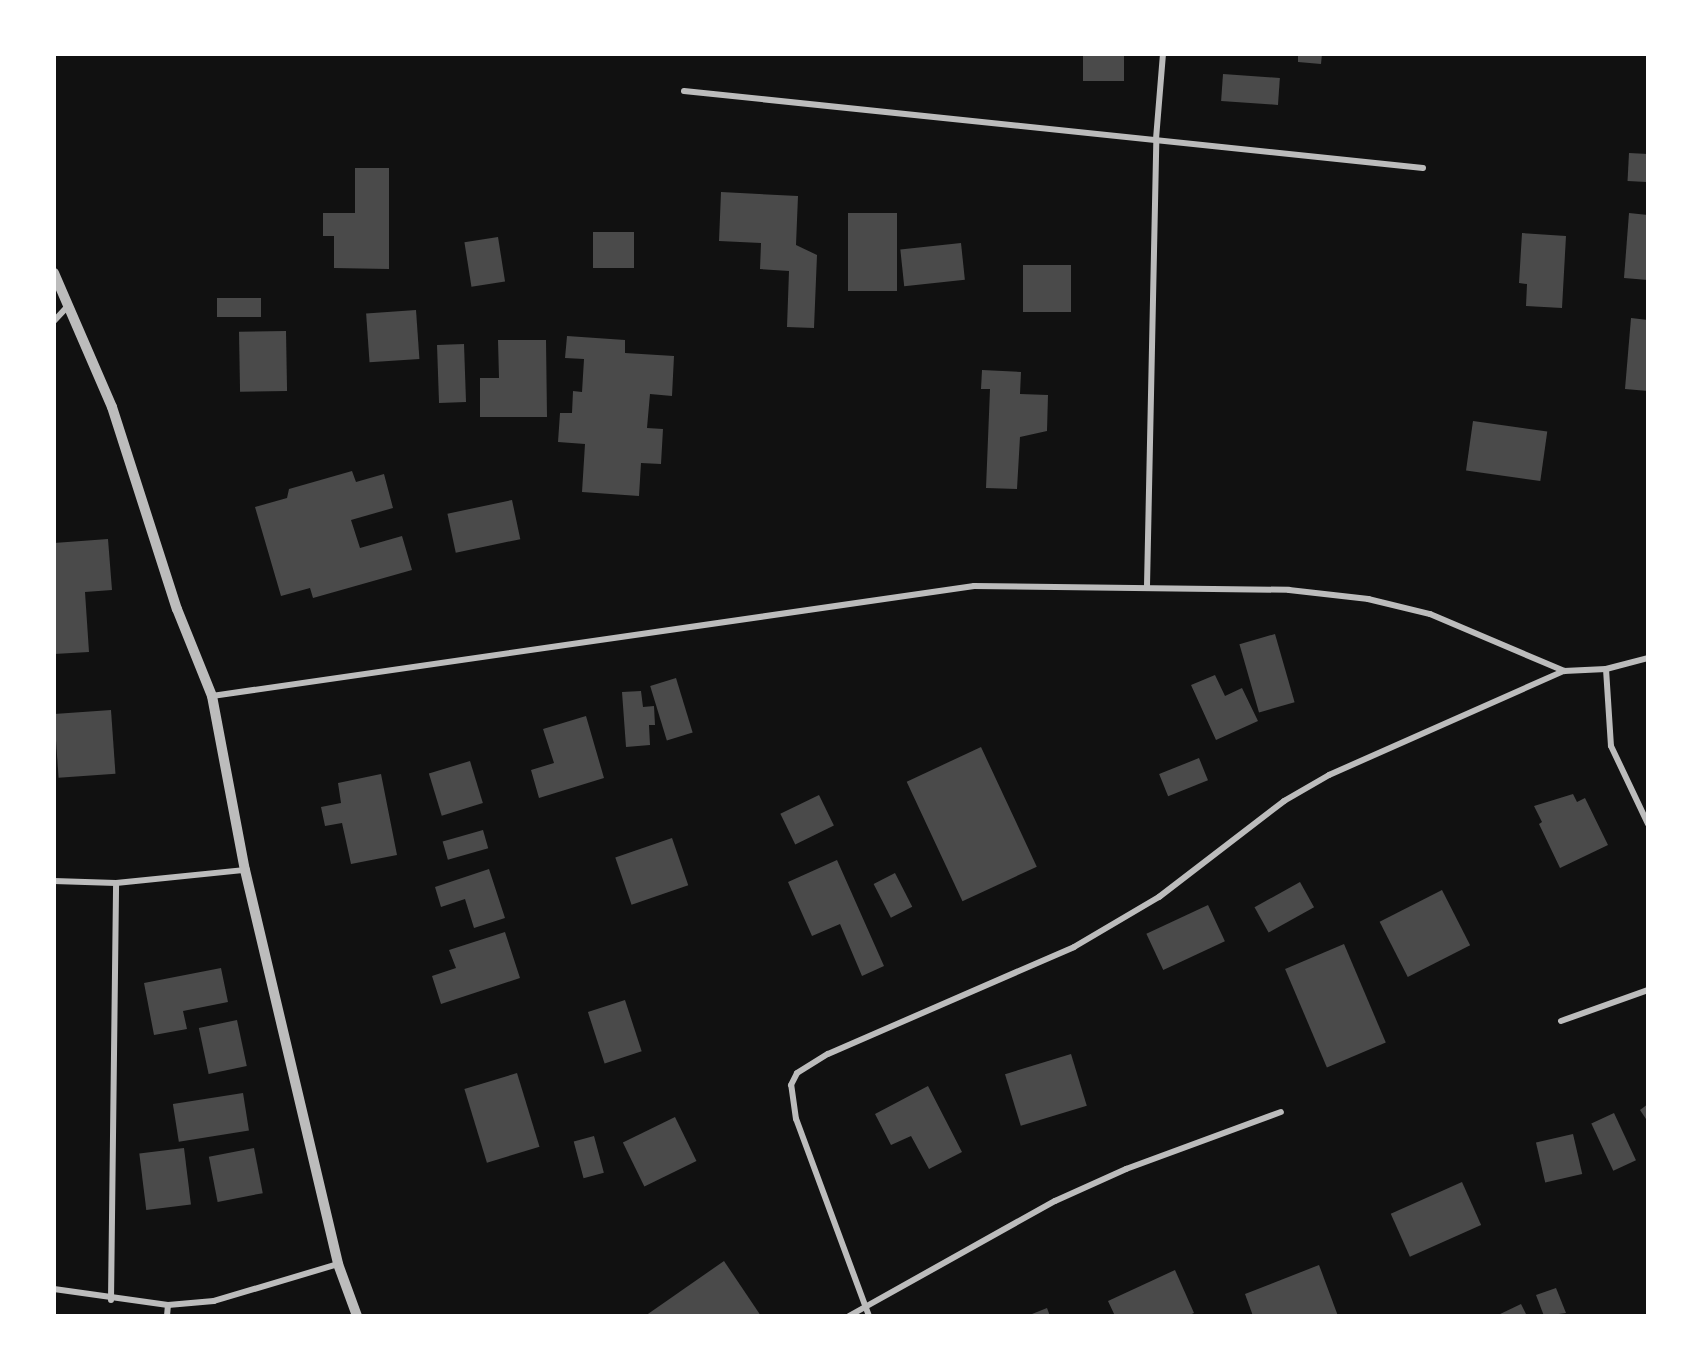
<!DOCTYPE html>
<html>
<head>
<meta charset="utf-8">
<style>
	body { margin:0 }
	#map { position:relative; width:1702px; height:1370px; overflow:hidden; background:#111; font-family:"Golos Text",sans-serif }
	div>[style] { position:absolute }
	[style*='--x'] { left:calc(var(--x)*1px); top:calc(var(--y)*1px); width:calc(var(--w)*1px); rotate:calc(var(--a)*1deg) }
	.building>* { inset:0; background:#4a4a4a; transform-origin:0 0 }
	.minor>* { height:6px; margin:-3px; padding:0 3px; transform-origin:3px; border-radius:3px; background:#bcbcbc }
	.tertiary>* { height:10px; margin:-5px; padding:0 5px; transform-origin:5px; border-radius:5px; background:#bcbcbc }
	span { translate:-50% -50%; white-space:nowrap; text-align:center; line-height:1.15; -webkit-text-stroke:4.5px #fff; paint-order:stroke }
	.frame { position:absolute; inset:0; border:56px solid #fff; pointer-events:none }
</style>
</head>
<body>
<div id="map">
	<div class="building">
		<div style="left:1083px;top:54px;width:41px;height:27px"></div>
		<div style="clip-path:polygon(1298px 54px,1322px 54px,1321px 64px,1298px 62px)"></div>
		<div style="left:1223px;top:74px;width:57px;height:27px;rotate:4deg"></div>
		<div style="left:1629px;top:153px;width:19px;height:28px;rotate:3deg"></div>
		<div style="clip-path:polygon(355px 168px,389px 168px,389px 269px,334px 268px,334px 236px,323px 236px,323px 213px,355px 213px)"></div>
		<div style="clip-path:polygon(721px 192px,798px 196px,796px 245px,817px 255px,814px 328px,787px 327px,789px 271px,760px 269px,761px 243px,719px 241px)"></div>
		<div style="left:848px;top:213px;width:49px;height:78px"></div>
		<div style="clip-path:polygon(1629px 213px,1648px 215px,1648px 280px,1624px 278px)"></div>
		<div style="left:593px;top:232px;width:41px;height:36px"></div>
		<div style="clip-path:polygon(1522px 233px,1566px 236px,1562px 308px,1526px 306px,1527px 284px,1519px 283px)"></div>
		<div style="left:498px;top:237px;width:45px;height:34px;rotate:81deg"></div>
		<div style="left:961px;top:243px;width:37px;height:61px;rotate:84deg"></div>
		<div style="left:1023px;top:265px;width:48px;height:47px"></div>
		<div style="left:261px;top:298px;width:19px;height:44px;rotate:90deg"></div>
		<div style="left:416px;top:310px;width:49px;height:50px;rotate:86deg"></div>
		<div style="clip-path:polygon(1631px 318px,1648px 320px,1648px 391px,1625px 389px)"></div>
		<div style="left:286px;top:331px;width:60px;height:47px;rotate:89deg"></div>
		<div style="clip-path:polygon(567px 336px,625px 340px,625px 353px,674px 356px,672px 396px,650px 394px,647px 428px,663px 429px,661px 464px,641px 463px,639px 496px,582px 492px,585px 444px,558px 442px,560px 413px,572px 413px,573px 391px,582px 392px,584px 359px,565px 358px)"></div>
		<div style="clip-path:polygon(498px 340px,546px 340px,547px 417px,480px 417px,480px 378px,499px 378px)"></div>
		<div style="left:464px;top:344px;width:58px;height:27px;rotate:88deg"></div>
		<div style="clip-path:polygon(982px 370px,1021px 372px,1020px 394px,1048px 395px,1047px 431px,1020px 437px,1017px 489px,986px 488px,990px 389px,981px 389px)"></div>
		<div style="left:1473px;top:421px;width:75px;height:50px;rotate:8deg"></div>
		<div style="clip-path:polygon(352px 471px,356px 482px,384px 474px,393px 508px,351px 520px,360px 548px,402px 536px,412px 570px,313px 598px,310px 588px,281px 596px,255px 507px,287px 498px,289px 489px)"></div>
		<div style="left:512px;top:500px;width:40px;height:66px;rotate:78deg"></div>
		<div style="clip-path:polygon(108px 539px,112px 590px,85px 592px,89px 652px,54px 654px,54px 543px)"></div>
		<div style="left:1275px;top:634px;width:71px;height:37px;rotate:74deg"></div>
		<div style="clip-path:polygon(1215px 675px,1225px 696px,1242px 688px,1258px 721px,1216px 740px,1191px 685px)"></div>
		<div style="left:676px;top:678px;width:57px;height:27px;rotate:73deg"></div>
		<div style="clip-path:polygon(641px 691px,643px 707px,654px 706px,655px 725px,649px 725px,650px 745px,626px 747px,622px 692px)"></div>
		<div style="left:111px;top:710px;width:64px;height:57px;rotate:86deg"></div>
		<div style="clip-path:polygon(586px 716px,604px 778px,539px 798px,531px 770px,554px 763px,543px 729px)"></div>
		<div style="left:981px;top:747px;width:132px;height:82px;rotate:65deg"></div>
		<div style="left:1199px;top:758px;width:24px;height:43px;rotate:68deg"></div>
		<div style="left:470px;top:761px;width:44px;height:43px;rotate:73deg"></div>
		<div style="clip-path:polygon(381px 774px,397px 855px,351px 864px,342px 823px,325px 826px,321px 807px,341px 803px,338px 783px)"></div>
		<div style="clip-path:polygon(1573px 794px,1577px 802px,1585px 798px,1608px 845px,1560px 868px,1539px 824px,1542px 822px,1534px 806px)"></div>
		<div style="left:819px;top:795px;width:34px;height:43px;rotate:64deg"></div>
		<div style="left:483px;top:830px;width:19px;height:42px;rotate:74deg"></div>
		<div style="left:672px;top:838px;width:50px;height:60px;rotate:71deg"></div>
		<div style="clip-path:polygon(837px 860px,884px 966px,862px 976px,840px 924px,812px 936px,788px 882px)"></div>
		<div style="clip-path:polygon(489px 869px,505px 918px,474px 928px,465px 899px,441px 907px,435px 887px)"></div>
		<div style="left:895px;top:873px;width:38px;height:24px;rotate:63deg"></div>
		<div style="left:1300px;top:882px;width:29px;height:52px;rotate:61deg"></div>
		<div style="left:1442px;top:890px;width:62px;height:70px;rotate:63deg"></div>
		<div style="left:1208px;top:905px;width:40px;height:68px;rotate:65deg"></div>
		<div style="clip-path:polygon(505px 932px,520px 978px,441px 1004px,432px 976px,456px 968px,449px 950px)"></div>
		<div style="left:1344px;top:944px;width:107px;height:64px;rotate:67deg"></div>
		<div style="clip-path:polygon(221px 968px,228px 1002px,183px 1011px,187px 1029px,154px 1035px,144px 983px)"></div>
		<div style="left:625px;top:1000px;width:54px;height:39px;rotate:72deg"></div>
		<div style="left:237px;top:1020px;width:47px;height:39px;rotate:78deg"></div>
		<div style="left:1071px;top:1054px;width:54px;height:69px;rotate:73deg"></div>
		<div style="left:517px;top:1073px;width:77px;height:55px;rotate:73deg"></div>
		<div style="clip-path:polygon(928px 1086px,962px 1152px,929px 1169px,911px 1136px,891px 1145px,875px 1114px)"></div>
		<div style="left:243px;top:1093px;width:38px;height:71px;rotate:81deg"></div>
		<div style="clip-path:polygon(1648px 1104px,1648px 1122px,1640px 1110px)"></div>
		<div style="left:1614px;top:1113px;width:52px;height:25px;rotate:65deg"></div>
		<div style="left:675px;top:1117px;width:49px;height:58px;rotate:64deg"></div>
		<div style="left:1573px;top:1134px;width:41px;height:38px;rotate:77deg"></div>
		<div style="left:594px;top:1136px;width:38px;height:21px;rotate:75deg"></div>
		<div style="left:184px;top:1148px;width:57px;height:45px;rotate:83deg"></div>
		<div style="left:254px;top:1148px;width:46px;height:46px;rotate:79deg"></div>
		<div style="left:1462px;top:1182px;width:47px;height:78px;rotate:66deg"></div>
		<div style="clip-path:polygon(724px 1261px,761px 1316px,645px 1316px)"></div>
		<div style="clip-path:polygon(1319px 1265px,1338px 1316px,1253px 1316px,1245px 1294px)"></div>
		<div style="clip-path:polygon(1175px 1270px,1194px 1313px,1187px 1316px,1115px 1316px,1108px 1301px)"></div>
		<div style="clip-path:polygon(1556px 1288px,1566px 1313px,1544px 1316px,1536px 1295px)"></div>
		<div style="clip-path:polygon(1521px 1304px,1527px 1316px,1496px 1316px)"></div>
		<div style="clip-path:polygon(1047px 1308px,1050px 1316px,1027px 1316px)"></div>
	</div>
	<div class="minor">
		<div style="--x:684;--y:91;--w:743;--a:5.95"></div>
		<div style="--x:54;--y:321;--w:22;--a:-47"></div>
		<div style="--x:1147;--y:586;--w:447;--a:-88.8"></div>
		<div style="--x:1156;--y:139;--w:85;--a:-85.3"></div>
		<div style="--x:1606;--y:669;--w:77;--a:86.3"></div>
		<div style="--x:1611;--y:746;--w:86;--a:64.6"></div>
		<div style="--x:212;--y:696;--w:770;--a:-8.21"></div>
		<div style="--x:974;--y:586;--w:315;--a:0.7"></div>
		<div style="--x:1289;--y:590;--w:80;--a:6.5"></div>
		<div style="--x:1368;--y:599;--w:64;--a:13.6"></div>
		<div style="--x:1430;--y:614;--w:146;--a:23"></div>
		<div style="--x:1564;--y:671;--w:42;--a:-2.7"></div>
		<div style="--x:1606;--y:669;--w:43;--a:-14.7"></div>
		<div style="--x:54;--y:881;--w:62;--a:1.8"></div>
		<div style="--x:116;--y:883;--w:130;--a:-5.8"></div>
		<div style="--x:1561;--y:1021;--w:92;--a:-19.6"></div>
		<div style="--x:54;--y:1289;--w:115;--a:8"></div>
		<div style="--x:168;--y:1305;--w:46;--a:-5"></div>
		<div style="--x:214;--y:1301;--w:129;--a:-16.6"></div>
		<div style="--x:111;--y:1300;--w:417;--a:-89.3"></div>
		<div style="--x:167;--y:1316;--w:11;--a:-85"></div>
		<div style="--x:849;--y:1316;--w:236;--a:-29.2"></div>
		<div style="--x:1055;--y:1201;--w:78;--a:-24.3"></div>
		<div style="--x:1126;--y:1169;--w:165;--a:-20.2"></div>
		<div style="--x:869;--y:1316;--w:210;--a:-110.3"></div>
		<div style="--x:796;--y:1119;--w:34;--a:-98"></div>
		<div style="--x:791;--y:1085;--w:13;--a:-63"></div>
		<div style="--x:797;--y:1073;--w:36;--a:-32"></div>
		<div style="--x:828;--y:1054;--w:268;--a:-23.5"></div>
		<div style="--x:1074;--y:947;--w:99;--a:-30.5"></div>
		<div style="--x:1159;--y:897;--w:158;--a:-37.5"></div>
		<div style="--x:1284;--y:801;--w:52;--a:-30"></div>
		<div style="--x:1329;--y:775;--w:257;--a:-23.9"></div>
	</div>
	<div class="tertiary">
		<div style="--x:54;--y:273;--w:146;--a:66.6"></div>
		<div style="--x:112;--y:407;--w:212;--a:72.2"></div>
		<div style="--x:177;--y:609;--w:94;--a:68.1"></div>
		<div style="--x:212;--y:696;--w:177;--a:79.3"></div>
		<div style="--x:245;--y:870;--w:405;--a:76.7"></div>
		<div style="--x:338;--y:1264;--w:55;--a:69.9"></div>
	</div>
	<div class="frame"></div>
</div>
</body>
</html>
